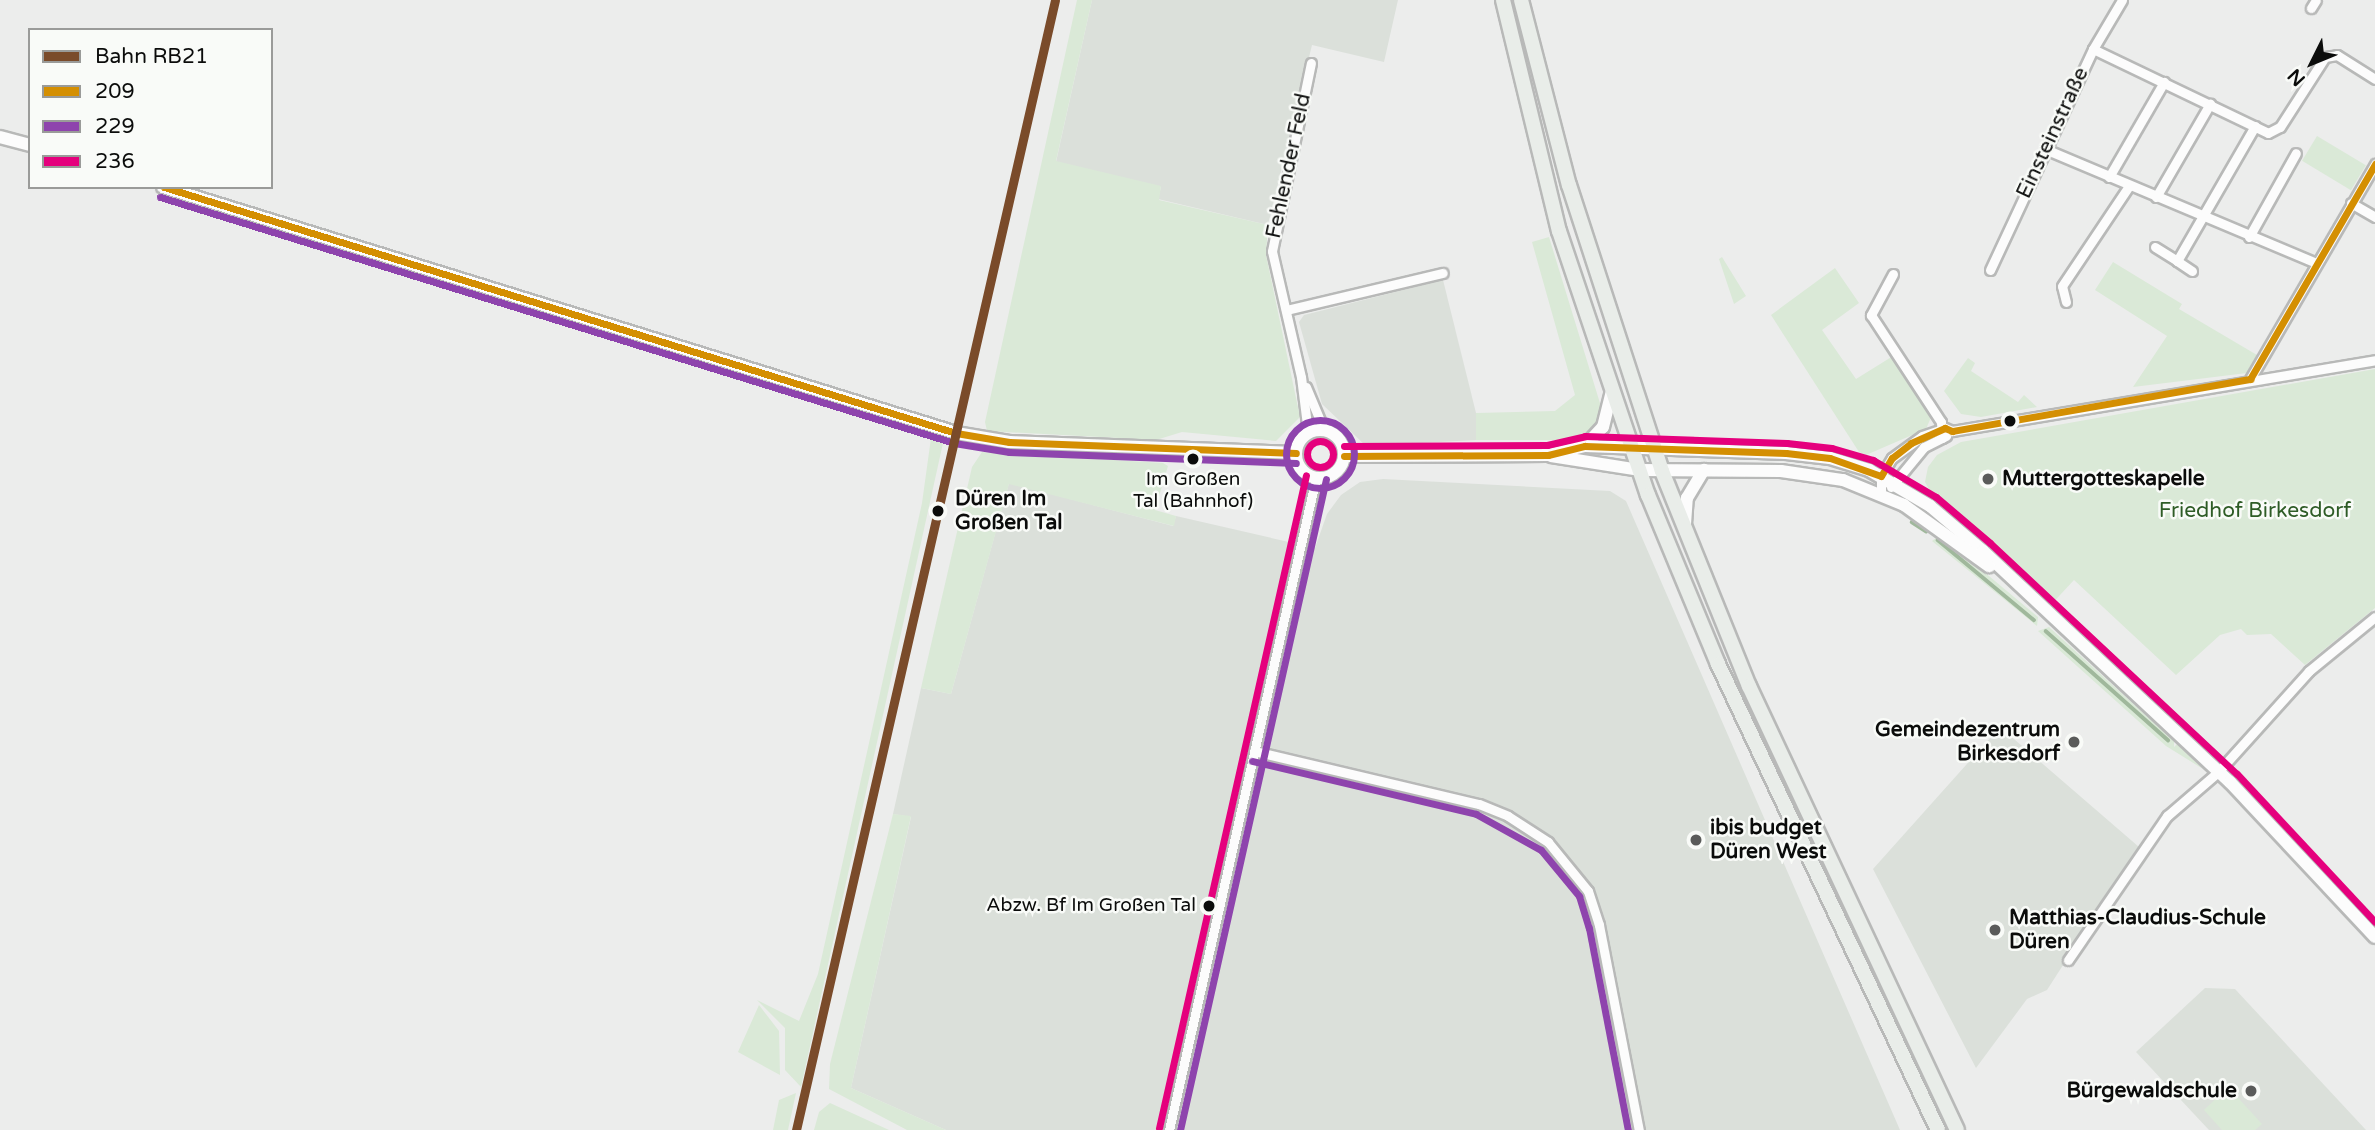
<!DOCTYPE html>
<html>
<head>
<meta charset="utf-8">
<style>
	body { margin:0 }
	#map { position:relative; width:2375px; height:1130px; overflow:hidden; background:#ecedec; font-family:"Varela Round",sans-serif }
	div>[style] { position:absolute }
	[style*='--x'] { left:calc(var(--x)*1px); top:calc(var(--y)*1px); width:calc(var(--w)*1px); rotate:calc(var(--a)*1deg) }
	.built>* { inset:0; background:#dbe0da }
	.green>* { inset:0; background:#dae9d7; transform-origin:0 0 }
	.stream>* { height:3.5px; margin:-1.75px; padding:0 1.75px; transform-origin:1.75px; border-radius:1.75px; background:#a0b89c }
	.roads { filter:drop-shadow(2px 0 #b8b9b8) drop-shadow(-2px 0 #b8b9b8) drop-shadow(0 2px #b8b9b8) drop-shadow(0 -2px #b8b9b8) }
	.street>* { height:9px; margin:-4.5px; padding:0 4.5px; transform-origin:4.5px; border-radius:4.5px; background:#fcfcfc }
	.secondary>* { height:12px; margin:-6px; padding:0 6px; transform-origin:6px; border-radius:6px; background:#fcfcfc }
	.secondary>.ring { margin:-6px; padding:0; box-sizing:content-box; background:none; border:12px solid #fcfcfc; border-radius:50% }
	.primary>* { height:14px; margin:-7px; padding:0 7px; transform-origin:7px; border-radius:7px; background:#e9ede9 }
	.bus-1>* { height:7px; margin:-3.5px; padding:0 3.5px; transform-origin:3.5px; border-radius:3.5px; background:#d48f02 }
	.bus-2>* { height:7px; margin:-3.5px; padding:0 3.5px; transform-origin:3.5px; border-radius:3.5px; background:#8e44ad }
	.bus-2>.ring { margin:-3.5px; padding:0; box-sizing:content-box; background:none; border:7px solid #8e44ad; border-radius:50% }
	.bus-3>* { height:7px; margin:-3.5px; padding:0 3.5px; transform-origin:3.5px; border-radius:3.5px; background:#e5007d }
	.bus-3>.ring { margin:-3.5px; padding:0; box-sizing:content-box; background:none; border:7px solid #e5007d; border-radius:50% }
	.rail-1>* { height:9px; margin:-4.5px; padding:0 4.5px; transform-origin:4.5px; border-radius:4.5px; background:#7a4b2a }
	.dots>* { width:19px; height:19px; translate:-50% -50%; box-sizing:border-box; border:4px solid #f9fbf8; border-radius:50% }
	span { translate:-50% -50%; white-space:nowrap; text-align:center; line-height:1.15; -webkit-text-stroke:5px #f9fbf8; paint-order:stroke }
	.bus-label { font-size:19px; color:#0b0c0b }
	.right { translate:-100% -50%; text-align:right }
	.street-label { font-size:21px; color:#0b0c0b }
	.poi-label { font-size:21px; color:#0b0c0b; font-weight:700 }
	.left { translate:0 -50%; text-align:left }
	.stop-label { font-size:21px; color:#0b0c0b; font-weight:700 }
	.park-label { font-size:21px; color:#2e5c26 }
	.legend { position:absolute; left:28px; top:28px; width:245px; height:161px; box-sizing:border-box; background:#f9fbf8; border:2px solid #9a9b99; margin:0; padding:9px 12px; list-style:none; font-size:21px; color:#0b0c0b }
	.legend li { display:flex; align-items:center; gap:14px; height:35px }
	.legend b { width:35px; border:2px solid #9a9b99 }
	.north { position:absolute; left:2277px; top:28px; width:70px; height:70px; -webkit-text-stroke:5px #f9fbf8; paint-order:stroke; rotate:227deg; font-size:19px; font-weight:700; line-height:28px; text-align:center; color:#0b0c0b }
	.north::after { content:''; display:block; margin:auto; width:24px; height:32px; background:#0b0c0b; clip-path:polygon(50% 0,100% 100%,50% 72%,0 100%) }
</style>
</head>
<body>
<div id="map">
	<div class="built">
		<div style="clip-path:polygon(1092px 0,1398px 0,1384px 62px,1312px 45px,1268px 225px,1158px 199px,1161px 187px,1056px 162px)"></div>
		<div style="clip-path:polygon(1443px 280px,1476px 413px,1476px 440px,1366px 446px,1322px 404px,1299px 322px,1304px 315px)"></div>
		<div style="clip-path:polygon(1383px 479px,1610px 491px,1626px 501px,1900px 1130px,946px 1130px,851px 1088px,911px 817px,893px 814px,921px 688px,951px 694px,1009px 483px,1173px 526px,1176px 516px,1315px 548px,1327px 514px,1341px 495px,1360px 482px)"></div>
		<div style="clip-path:polygon(2000px 727px,2139px 847px,2047px 990px,2027px 999px,1976px 1068px,1873px 869px)"></div>
		<div style="clip-path:polygon(2205px 988px,2235px 989px,2366px 1130px,2209px 1130px,2136px 1052px)"></div>
	</div>
	<div class="green">
		<div style="clip-path:polygon(1077px 0,1092px 0,1056px 161px,1161px 186px,1159px 200px,1268px 225px,1266px 255px,1300px 417px,1276px 441px,1182px 432px,1156px 440px,987px 431px,985px 422px)"></div>
		<div style="left:2317px;top:136px;width:57px;height:29px;rotate:31deg"></div>
		<div style="clip-path:polygon(1549px 237px,1603px 413px,1594px 429px,1578px 440px,1476px 440px,1476px 413px,1555px 411px,1575px 395px,1532px 242px)"></div>
		<div style="clip-path:polygon(1722px 257px,1746px 296px,1734px 304px,1719px 259px)"></div>
		<div style="clip-path:polygon(2113px 262px,2182px 304px,2179px 309px,2257px 355px,2247px 373px,2133px 387px,2167px 336px,2095px 290px)"></div>
		<div style="clip-path:polygon(1835px 268px,1859px 303px,1822px 330px,1856px 379px,1893px 356px,1932px 415px,1926px 429px,1866px 455px,1859px 452px,1771px 315px)"></div>
		<div style="clip-path:polygon(1968px 358px,1975px 363px,1971px 371px,2018px 402px,2024px 395px,2037px 407px,1981px 417px,1961px 414px,1944px 391px)"></div>
		<div style="clip-path:polygon(2375px 369px,2375px 608px,2305px 665px,2271px 634px,2247px 635px,2241px 629px,2220px 635px,2176px 675px,2074px 580px,2047px 609px,1935px 500px,1925px 482px,1928px 467px,1937px 455px,1961px 442px)"></div>
		<div style="clip-path:polygon(931px 438px,943px 443px,801px 1087px,785px 1070px,785px 1028px,757px 1000px,799px 1021px,818px 974px,922px 503px)"></div>
		<div style="clip-path:polygon(982px 452px,1163px 463px,1168px 466px,1155px 510px,1176px 516px,1174px 526px,1009px 484px,951px 694px,921px 688px,972px 467px)"></div>
		<div style="clip-path:polygon(1940px 535px,2038px 617px,2037px 626px,1932px 541px)"></div>
		<div style="clip-path:polygon(2049px 627px,2174px 741px,2174px 747px,2177px 744px,2203px 769px,2166px 746px,2038px 631px)"></div>
		<div style="clip-path:polygon(893px 814px,911px 816px,851px 1088px,946px 1130px,907px 1130px,829px 1089px,830px 1064px)"></div>
		<div style="clip-path:polygon(759px 1005px,779px 1031px,780px 1075px,738px 1052px)"></div>
		<div style="clip-path:polygon(2228px 1087px,2262px 1124px,2255px 1130px,2222px 1130px,2204px 1110px)"></div>
		<div style="clip-path:polygon(796px 1093px,788px 1130px,773px 1130px,779px 1100px)"></div>
		<div style="clip-path:polygon(830px 1103px,889px 1130px,814px 1130px,819px 1112px)"></div>
	</div>
	<div class="stream">
		<div style="--x:1912;--y:522;--w:17;--a:33"></div>
		<div style="--x:1938;--y:540;--w:125;--a:39.8"></div>
		<div style="--x:2046;--y:631;--w:164;--a:41.8"></div>
	</div>
	<div class="roads">
		<div class="street">
			<div style="--x:2311;--y:8;--w:9;--a:-58"></div>
			<div style="--x:2093;--y:49;--w:194;--a:25.6"></div>
			<div style="--x:2268;--y:133;--w:13;--a:-27"></div>
			<div style="--x:2280;--y:127;--w:83;--a:-57.3"></div>
			<div style="--x:2325;--y:57;--w:12;--a:-9"></div>
			<div style="--x:2337;--y:55;--w:45;--a:32.3"></div>
			<div style="--x:2045;--y:149;--w:294;--a:22.8"></div>
			<div style="--x:2109;--y:177;--w:110;--a:-59.9"></div>
			<div style="--x:2156;--y:197;--w:108;--a:-59.9"></div>
			<div style="--x:2351;--y:203;--w:28;--a:30"></div>
			<div style="--x:2249;--y:237;--w:96;--a:-60.8"></div>
			<div style="--x:2155;--y:247;--w:26;--a:32"></div>
			<div style="--x:1990;--y:270;--w:244;--a:-65"></div>
			<div style="--x:2093;--y:49;--w:57;--a:-59.4"></div>
			<div style="--x:2192;--y:271;--w:18;--a:-146"></div>
			<div style="--x:2177;--y:261;--w:156;--a:-60"></div>
			<div style="--x:1893;--y:274;--w:47;--a:118.2"></div>
			<div style="--x:1871;--y:315;--w:128;--a:56.8"></div>
			<div style="--x:1941;--y:422;--w:16;--a:86"></div>
			<div style="--x:2066;--y:302;--w:16;--a:-104"></div>
			<div style="--x:2062;--y:286;--w:120;--a:-56.2"></div>
			<div style="--x:1286;--y:310;--w:161;--a:-13.3"></div>
			<div style="--x:2250;--y:379;--w:249;--a:-59.8"></div>
			<div style="--x:1306;--y:387;--w:47;--a:67.3"></div>
			<div style="--x:1308;--y:433;--w:56;--a:-97.1"></div>
			<div style="--x:1301;--y:377;--w:129;--a:-103"></div>
			<div style="--x:1272;--y:251;--w:192;--a:-78.3"></div>
			<div style="--x:1891;--y:487;--w:52;--a:-50.5"></div>
			<div style="--x:1924;--y:447;--w:25;--a:-27"></div>
			<div style="--x:1881;--y:494;--w:18;--a:-90"></div>
			<div style="--x:1881;--y:476;--w:21;--a:-59"></div>
			<div style="--x:1892;--y:458;--w:37;--a:-36"></div>
			<div style="--x:1922;--y:436;--w:24;--a:-19"></div>
			<div style="--x:1945;--y:428;--w:8;--a:23"></div>
			<div style="--x:1952;--y:431;--w:429;--a:-9.5"></div>
			<div style="--x:1254;--y:751;--w:231;--a:13.3"></div>
			<div style="--x:1479;--y:804;--w:31;--a:22"></div>
			<div style="--x:1508;--y:816;--w:48;--a:33"></div>
			<div style="--x:1548;--y:842;--w:63;--a:50.8"></div>
			<div style="--x:1588;--y:891;--w:36;--a:72"></div>
			<div style="--x:1599;--y:925;--w:209;--a:79"></div>
			<div style="--x:2068;--y:960;--w:175;--a:-55.5"></div>
			<div style="--x:2167;--y:816;--w:67;--a:-40.8"></div>
			<div style="--x:2218;--y:772;--w:136;--a:-48"></div>
			<div style="--x:2309;--y:671;--w:85;--a:-39.3"></div>
			<div style="--x:1169;--y:1130;--w:669;--a:-77.31"></div>
		</div>
		<div class="secondary">
			<div style="--x:0;--y:137;--w:31;--a:15"></div>
			<div style="--x:163;--y:187;--w:830;--a:17.23"></div>
			<div style="--x:956;--y:433;--w:54;--a:9.6"></div>
			<div style="--x:1009;--y:442;--w:287;--a:2.2"></div>
			<div class="ring" style="left:1296px;top:430px;width:36px;height:36px"></div>
			<div style="--x:1585;--y:446;--w:26;--a:-47"></div>
			<div style="--x:1603;--y:427;--w:36;--a:-76"></div>
			<div style="--x:1344;--y:456;--w:204;--a:-0.3"></div>
			<div style="--x:1548;--y:455;--w:38;--a:-14"></div>
			<div style="--x:1585;--y:446;--w:201;--a:2"></div>
			<div style="--x:1786;--y:453;--w:44;--a:6.5"></div>
			<div style="--x:1830;--y:458;--w:41;--a:17.1"></div>
			<div style="--x:1869;--y:470;--w:71;--a:30.5"></div>
			<div style="--x:1930;--y:506;--w:70;--a:40.3"></div>
			<div style="--x:1983;--y:551;--w:338;--a:43.1"></div>
			<div style="--x:2230;--y:782;--w:212;--a:46.9"></div>
			<div style="--x:1551;--y:456;--w:89;--a:9"></div>
			<div style="--x:1639;--y:470;--w:142;--a:0.4"></div>
			<div style="--x:1781;--y:471;--w:63;--a:8.3"></div>
			<div style="--x:1843;--y:480;--w:66;--a:22.3"></div>
			<div style="--x:1904;--y:505;--w:105;--a:35.7"></div>
			<div style="--x:1685;--y:524;--w:26;--a:-86"></div>
			<div style="--x:1687;--y:498;--w:33;--a:-59"></div>
		</div>
		<div class="primary">
			<div style="--x:1503;--y:0;--w:238;--a:76.4"></div>
			<div style="--x:1559;--y:231;--w:279;--a:71.4"></div>
			<div style="--x:1648;--y:495;--w:183;--a:67.5"></div>
			<div style="--x:1718;--y:664;--w:515;--a:64.73"></div>
			<div style="--x:1521;--y:0;--w:191;--a:75.5"></div>
			<div style="--x:1569;--y:185;--w:301;--a:72"></div>
			<div style="--x:1662;--y:471;--w:232;--a:68"></div>
			<div style="--x:1749;--y:686;--w:490;--a:64.9"></div>
		</div>
	</div>
	<div class="bus-1">
		<div style="--x:164;--y:187;--w:829;--a:17.26"></div>
		<div style="--x:956;--y:433;--w:54;--a:9.6"></div>
		<div style="--x:1009;--y:442;--w:287;--a:2.2"></div>
		<div style="--x:2250;--y:379;--w:249;--a:-59.8"></div>
		<div style="--x:1344;--y:456;--w:204;--a:-0.3"></div>
		<div style="--x:1548;--y:455;--w:38;--a:-14"></div>
		<div style="--x:1585;--y:446;--w:201;--a:2"></div>
		<div style="--x:1786;--y:453;--w:44;--a:6.5"></div>
		<div style="--x:1830;--y:458;--w:54;--a:19.4"></div>
		<div style="--x:1881;--y:476;--w:21;--a:-59"></div>
		<div style="--x:1892;--y:458;--w:24;--a:-38"></div>
		<div style="--x:1911;--y:443;--w:37;--a:-24"></div>
		<div style="--x:1945;--y:428;--w:8;--a:23"></div>
		<div style="--x:1952;--y:431;--w:303;--a:-9.9"></div>
	</div>
	<div class="bus-2">
		<div style="--x:160;--y:197;--w:831;--a:17.21"></div>
		<div style="--x:954;--y:443;--w:56;--a:9.3"></div>
		<div style="--x:1009;--y:452;--w:287;--a:2.2"></div>
		<div class="ring" style="left:1286px;top:420px;width:61px;height:61px"></div>
		<div style="--x:1252;--y:761;--w:230;--a:13.3"></div>
		<div style="--x:1476;--y:814;--w:74;--a:29"></div>
		<div style="--x:1541;--y:850;--w:60;--a:50.4"></div>
		<div style="--x:1579;--y:896;--w:34;--a:73"></div>
		<div style="--x:1589;--y:928;--w:206;--a:79.1"></div>
		<div style="--x:1180;--y:1130;--w:667;--a:-77.36"></div>
	</div>
	<div class="bus-3">
		<div class="ring" style="left:1307px;top:441px;width:19px;height:19px"></div>
		<div style="--x:1344;--y:446;--w:203;--a:-0.3"></div>
		<div style="--x:1547;--y:445;--w:39;--a:-13"></div>
		<div style="--x:1585;--y:436;--w:202;--a:2"></div>
		<div style="--x:1787;--y:443;--w:45;--a:6.3"></div>
		<div style="--x:1832;--y:448;--w:43;--a:16.3"></div>
		<div style="--x:1873;--y:460;--w:73;--a:30.4"></div>
		<div style="--x:1936;--y:497;--w:71;--a:40.4"></div>
		<div style="--x:1990;--y:543;--w:338;--a:43.1"></div>
		<div style="--x:2237;--y:774;--w:202;--a:47"></div>
		<div style="--x:1159;--y:1128;--w:669;--a:-77.31"></div>
	</div>
	<div class="rail-1">
		<div style="--x:796;--y:1130;--w:1159;--a:-77.09"></div>
	</div>
	<div class="dots">
		<div style="left:2010px;top:421px;background:#0b0c0b"></div>
		<div style="left:1193px;top:459px;background:#0b0c0b"></div>
		<div style="left:1988px;top:479px;background:#5a5b5a"></div>
		<div style="left:938px;top:511px;background:#0b0c0b"></div>
		<div style="left:2074px;top:742px;background:#5a5b5a"></div>
		<div style="left:1696px;top:840px;background:#5a5b5a"></div>
		<div style="left:1209px;top:906px;background:#0b0c0b"></div>
		<div style="left:1995px;top:930px;background:#5a5b5a"></div>
		<div style="left:2251px;top:1091px;background:#5a5b5a"></div>
	</div>
	<div class="bus-label">
		<span style="left:1193px;top:491px">Im Großen<br>Tal (Bahnhof)</span>
		<span class="right" style="left:1196px;top:906px">Abzw. Bf Im Großen Tal</span>
	</div>
	<div class="street-label">
		<span style="left:2053px;top:133px;rotate:-65deg">Einsteinstraße</span>
		<span style="left:1289px;top:166px;rotate:-78deg">Fehlender Feld</span>
	</div>
	<div class="poi-label">
		<span class="left" style="left:2002px;top:479px">Muttergotteskapelle</span>
		<span class="right" style="left:2060px;top:742px">Gemeindezentrum<br>Birkesdorf</span>
		<span class="left" style="left:1710px;top:840px">ibis budget<br>Düren West</span>
		<span class="left" style="left:2009px;top:930px">Matthias-Claudius-Schule<br>Düren</span>
		<span class="right" style="left:2237px;top:1091px">Bürgewaldschule</span>
	</div>
	<div class="stop-label">
		<span class="left" style="left:955px;top:511px">Düren Im<br>Großen Tal</span>
	</div>
	<div class="park-label">
		<span style="left:2255px;top:511px">Friedhof Birkesdorf</span>
	</div>
	<ul class="legend">
	<li><b style="height:9px;background:#7a4b2a"></b>Bahn RB21</li>
	<li><b style="height:9px;background:#d48f02"></b>209</li>
	<li><b style="height:9px;background:#8e44ad"></b>229</li>
	<li><b style="height:9px;background:#e5007d"></b>236</li>
	</ul>
	<div class="north">N</div>
</div>
</body>
</html>
